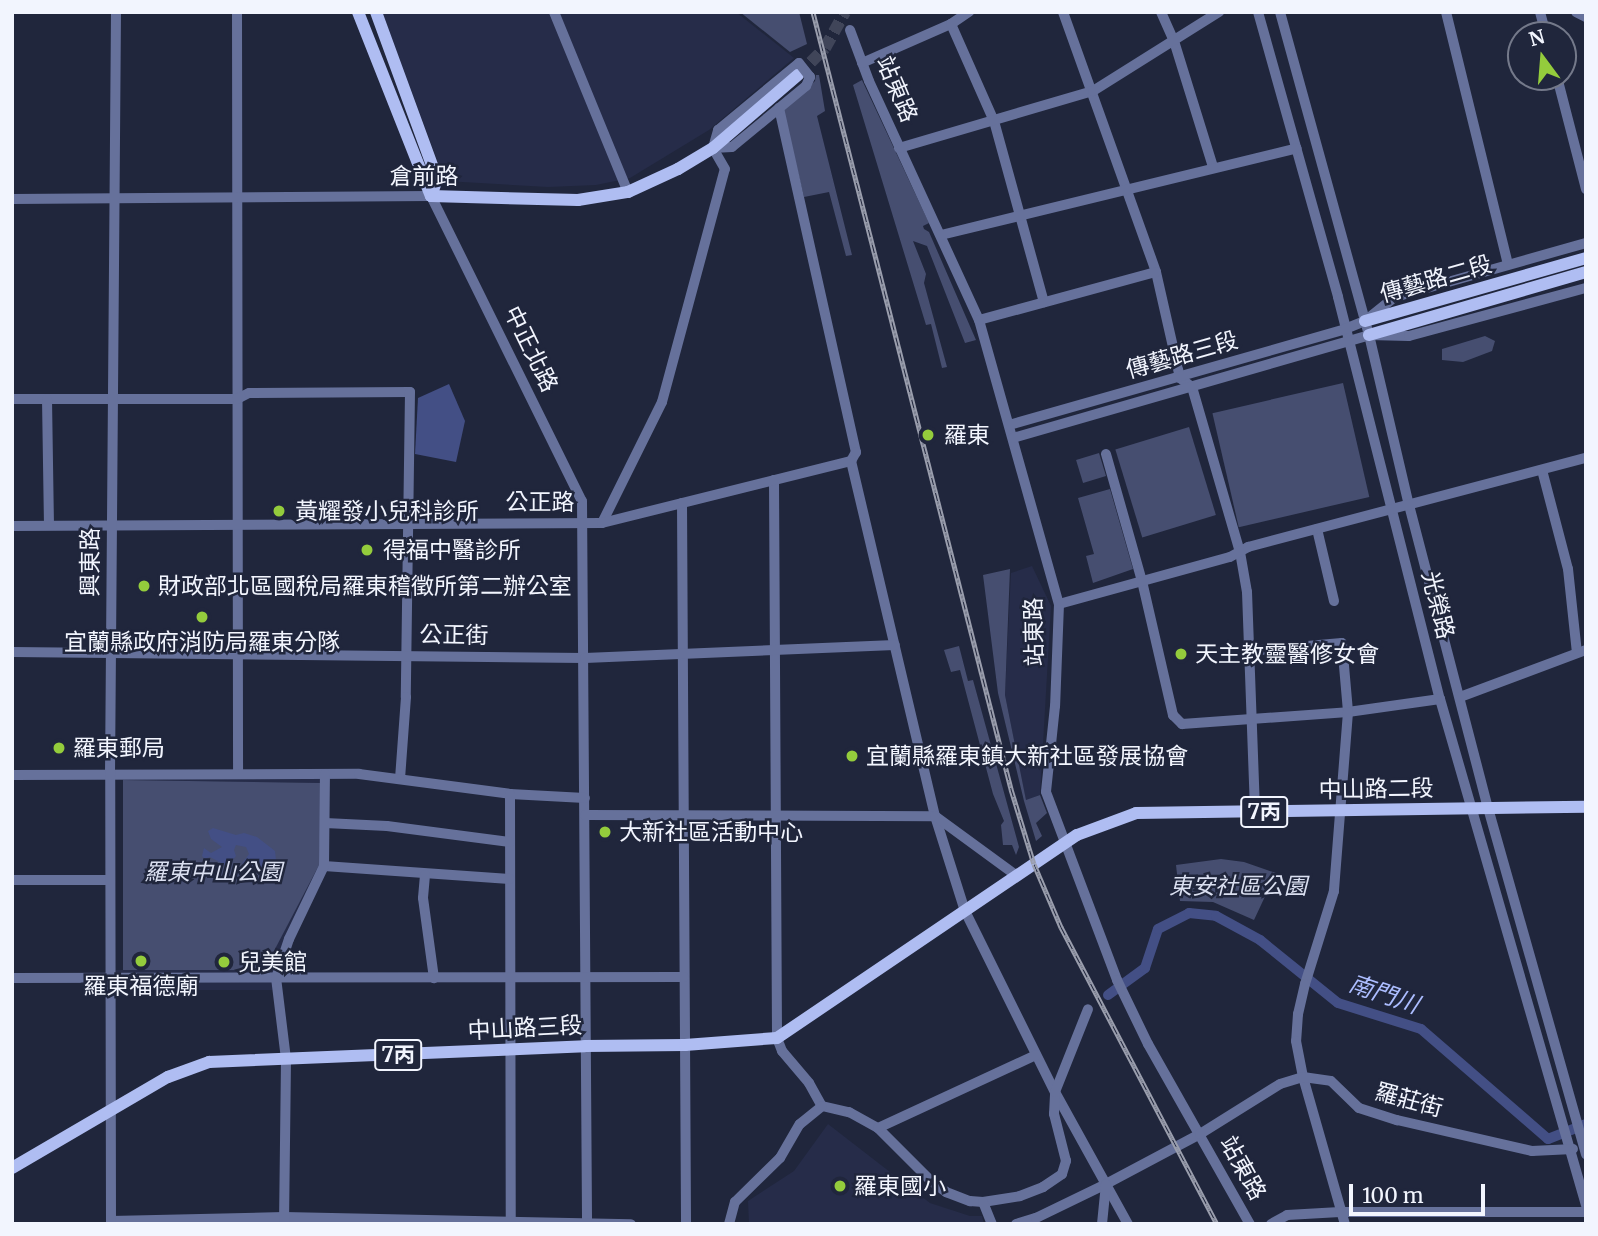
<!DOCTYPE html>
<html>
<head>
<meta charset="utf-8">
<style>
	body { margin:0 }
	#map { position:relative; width:1598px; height:1236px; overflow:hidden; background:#20263c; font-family:Merriweather,"Noto Sans TC",serif }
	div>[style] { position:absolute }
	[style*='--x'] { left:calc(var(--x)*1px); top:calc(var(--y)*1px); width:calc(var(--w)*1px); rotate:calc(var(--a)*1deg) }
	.built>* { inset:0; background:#262c49 }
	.green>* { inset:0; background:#464e70; transform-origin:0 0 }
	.water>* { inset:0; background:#434f85 }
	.canal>* { height:10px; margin:-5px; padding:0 5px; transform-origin:5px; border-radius:5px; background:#434f85 }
	.major-tunnel>* { height:12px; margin-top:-6px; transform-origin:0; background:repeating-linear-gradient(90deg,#404559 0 12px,transparent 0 18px) }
	.minor>* { height:10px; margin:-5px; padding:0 5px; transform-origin:5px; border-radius:5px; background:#66719b }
	.major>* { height:12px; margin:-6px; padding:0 6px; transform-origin:6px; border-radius:6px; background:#afbdf2 }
	.rail>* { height:5px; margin-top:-2.5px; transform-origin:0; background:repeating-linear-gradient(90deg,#20263c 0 8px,#9a9ead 0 16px); box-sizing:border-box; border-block:2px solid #9a9ead }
	.minor-bridge>* { height:10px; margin:-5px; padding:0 5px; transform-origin:5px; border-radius:5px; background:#66719b }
	.dots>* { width:19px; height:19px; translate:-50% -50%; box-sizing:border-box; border:4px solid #20263c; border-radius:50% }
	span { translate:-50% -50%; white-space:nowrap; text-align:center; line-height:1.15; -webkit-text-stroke:5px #20263c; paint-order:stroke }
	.shield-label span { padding:2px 5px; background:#20263c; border:2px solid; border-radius:5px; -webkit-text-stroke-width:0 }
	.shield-label { font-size:21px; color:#f2f5fe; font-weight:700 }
	.street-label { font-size:23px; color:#f2f5fe }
	.poi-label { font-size:23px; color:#f2f5fe }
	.left { translate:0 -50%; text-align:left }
	.park-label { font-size:23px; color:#dadff0; font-style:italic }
	.water-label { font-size:24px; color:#acbdff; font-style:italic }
	.frame { position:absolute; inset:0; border:14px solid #f2f5fe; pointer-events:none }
	.north { position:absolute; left:1507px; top:21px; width:70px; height:70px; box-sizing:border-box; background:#20263c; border:2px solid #74798a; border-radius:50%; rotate:344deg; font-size:19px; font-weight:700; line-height:28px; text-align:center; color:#f2f5fe }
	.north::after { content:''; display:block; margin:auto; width:24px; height:32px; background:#94cc3c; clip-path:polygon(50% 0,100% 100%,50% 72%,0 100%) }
	.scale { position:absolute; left:1349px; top:1184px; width:136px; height:32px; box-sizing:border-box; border:4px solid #f2f5fe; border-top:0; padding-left:9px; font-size:21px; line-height:24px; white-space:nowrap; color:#f2f5fe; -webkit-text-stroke:5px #20263c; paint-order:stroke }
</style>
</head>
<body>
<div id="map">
	<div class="built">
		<div style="clip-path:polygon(382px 12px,736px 12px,794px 58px,709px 130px,630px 178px,596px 185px,548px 187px,445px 181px)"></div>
		<div style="clip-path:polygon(1032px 566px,1051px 606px,1040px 795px,1026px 801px,1005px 695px,1011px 573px)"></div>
		<div style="clip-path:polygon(123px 770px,325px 774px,324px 866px,273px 990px,116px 990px,116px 970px,264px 970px,322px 783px,123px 780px)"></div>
		<div style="clip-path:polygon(828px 1124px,930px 1203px,970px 1216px,982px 1216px,984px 1224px,749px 1224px,748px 1201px,794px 1171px)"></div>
	</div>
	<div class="green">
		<div style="clip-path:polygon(740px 12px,799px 12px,807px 44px,790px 52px)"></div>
		<div style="clip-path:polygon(816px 75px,819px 75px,825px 111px,817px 116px,852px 255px,846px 256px,829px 192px,804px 197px,783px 111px,815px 81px)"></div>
		<div style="clip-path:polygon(862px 80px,929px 223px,923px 226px,924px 229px,929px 232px,976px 340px,965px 343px,927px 246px,913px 241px,926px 274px,924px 283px,947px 367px,942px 368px,931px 324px,926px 325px,853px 85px)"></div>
		<div style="clip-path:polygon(1485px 336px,1495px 341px,1492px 351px,1463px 362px,1442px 360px,1442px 349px)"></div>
		<div style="left:1343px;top:383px;width:117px;height:134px;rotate:77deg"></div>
		<div style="left:1189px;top:427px;width:92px;height:77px;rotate:73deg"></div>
		<div style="left:1099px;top:453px;width:24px;height:24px;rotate:73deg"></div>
		<div style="clip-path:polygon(1110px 489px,1133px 569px,1093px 583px,1086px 556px,1094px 554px,1078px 498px)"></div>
		<div style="clip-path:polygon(1010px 569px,1005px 695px,1026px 800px,1040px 795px,1047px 813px,1036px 823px,1042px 836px,1036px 841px,1024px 801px,998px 693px,983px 575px)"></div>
		<div style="clip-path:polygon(959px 646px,968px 681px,973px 680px,1019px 847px,1016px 855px,1012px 845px,1003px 845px,1001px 825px,1004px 821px,993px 794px,960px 670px,951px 672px,944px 650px)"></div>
		<div style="clip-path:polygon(123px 780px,322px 783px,319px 865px,264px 970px,123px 970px)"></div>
		<div style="clip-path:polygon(1221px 859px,1244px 862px,1276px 873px,1254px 920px,1213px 902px,1180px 901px,1176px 865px)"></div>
	</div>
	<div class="water">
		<div style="clip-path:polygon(449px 384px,465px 421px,456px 462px,415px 454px,418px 398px)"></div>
		<div style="clip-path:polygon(213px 828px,236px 835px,244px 833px,257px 837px,275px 851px,276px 860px,266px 867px,256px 869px,242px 864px,249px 854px,246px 847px,236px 845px,234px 850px,236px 856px,231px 862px,225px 865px,210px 857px,205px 859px,202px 856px,204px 848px,211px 853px,222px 847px,211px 839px,208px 831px)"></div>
	</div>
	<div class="canal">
		<div style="--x:1108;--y:995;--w:46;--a:-36.1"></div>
		<div style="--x:1145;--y:968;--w:41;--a:-71.6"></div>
		<div style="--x:1158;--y:929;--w:35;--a:-27"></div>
		<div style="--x:1189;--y:913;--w:27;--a:6"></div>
		<div style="--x:1216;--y:916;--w:50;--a:28.6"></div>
		<div style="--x:1260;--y:940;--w:100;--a:38.9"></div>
		<div style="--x:1338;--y:1003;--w:87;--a:17.4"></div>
		<div style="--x:1421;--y:1029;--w:168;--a:40.9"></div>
		<div style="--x:1548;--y:1139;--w:41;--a:-21.5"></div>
	</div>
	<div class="major-tunnel">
		<div style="--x:798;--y:75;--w:38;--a:-45"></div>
		<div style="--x:825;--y:48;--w:41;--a:-60.9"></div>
	</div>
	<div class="minor">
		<div style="--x:237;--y:12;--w:761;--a:89.92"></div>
		<div style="--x:554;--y:12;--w:195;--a:67.7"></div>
		<div style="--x:1063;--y:12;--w:276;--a:70.3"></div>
		<div style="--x:1156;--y:272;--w:109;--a:77.2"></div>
		<div style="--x:1180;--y:378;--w:15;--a:37"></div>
		<div style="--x:1192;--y:387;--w:172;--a:73.8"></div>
		<div style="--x:1240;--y:552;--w:41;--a:80.1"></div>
		<div style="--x:1247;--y:592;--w:220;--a:87.9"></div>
		<div style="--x:1161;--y:12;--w:32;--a:66"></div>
		<div style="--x:1174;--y:41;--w:132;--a:72.8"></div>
		<div style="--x:1258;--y:12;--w:296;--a:74.3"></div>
		<div style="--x:1338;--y:297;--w:415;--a:75.8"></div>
		<div style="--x:1440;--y:699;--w:527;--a:73.91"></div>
		<div style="--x:1280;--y:12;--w:335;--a:74.6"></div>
		<div style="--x:1369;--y:335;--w:175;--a:76.8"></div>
		<div style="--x:1409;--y:505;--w:313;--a:75.4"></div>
		<div style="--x:1488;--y:808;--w:360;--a:74.2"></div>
		<div style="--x:1446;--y:12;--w:260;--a:76.2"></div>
		<div style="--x:1540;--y:12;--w:24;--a:75"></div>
		<div style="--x:1576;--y:12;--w:11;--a:27"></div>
		<div style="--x:951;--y:24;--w:106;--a:66.1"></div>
		<div style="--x:994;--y:121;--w:188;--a:74.6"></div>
		<div style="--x:850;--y:30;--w:54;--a:69.6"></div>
		<div style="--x:869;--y:81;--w:263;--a:65.3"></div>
		<div style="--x:979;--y:320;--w:295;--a:74.3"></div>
		<div style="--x:1059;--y:604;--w:102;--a:92.2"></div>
		<div style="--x:1055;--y:706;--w:86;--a:96"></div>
		<div style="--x:1046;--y:792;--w:201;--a:69.3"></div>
		<div style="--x:1117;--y:980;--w:71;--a:64.2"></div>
		<div style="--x:1148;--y:1044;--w:207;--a:60.5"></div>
		<div style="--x:862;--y:63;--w:97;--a:-23.7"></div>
		<div style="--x:951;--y:24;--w:22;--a:-34"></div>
		<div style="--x:1557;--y:77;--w:116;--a:75.5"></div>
		<div style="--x:779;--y:108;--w:353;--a:77.4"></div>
		<div style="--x:856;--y:452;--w:10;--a:119"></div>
		<div style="--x:713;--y:148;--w:19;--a:-3"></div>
		<div style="--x:732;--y:147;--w:96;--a:-39.5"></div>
		<div style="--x:806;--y:86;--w:10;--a:-66"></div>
		<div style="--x:713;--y:148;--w:19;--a:-74"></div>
		<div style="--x:718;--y:130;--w:105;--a:-39.6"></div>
		<div style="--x:899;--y:148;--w:202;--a:-16.4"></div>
		<div style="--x:1093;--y:91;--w:149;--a:-32.1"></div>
		<div style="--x:12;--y:199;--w:419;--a:-0.4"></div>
		<div style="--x:431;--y:196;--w:340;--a:63.7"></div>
		<div style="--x:582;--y:501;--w:723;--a:89.6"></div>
		<div style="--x:941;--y:235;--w:366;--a:-13.7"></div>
		<div style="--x:979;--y:320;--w:183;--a:-15.2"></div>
		<div style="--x:12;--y:399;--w:225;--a:0"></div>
		<div style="--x:237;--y:399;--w:13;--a:-27"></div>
		<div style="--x:249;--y:393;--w:161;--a:-0.4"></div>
		<div style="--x:410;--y:392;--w:305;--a:90.8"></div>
		<div style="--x:406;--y:697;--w:81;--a:94.2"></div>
		<div style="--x:47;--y:399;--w:126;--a:89.1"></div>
		<div style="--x:1009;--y:425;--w:349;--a:-15.9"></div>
		<div style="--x:1345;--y:329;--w:22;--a:-22"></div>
		<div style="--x:1365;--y:321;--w:38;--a:-39"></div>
		<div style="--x:1395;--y:297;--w:198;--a:-15.8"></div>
		<div style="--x:1013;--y:438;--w:371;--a:-16.1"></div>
		<div style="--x:1369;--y:335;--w:40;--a:1.4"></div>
		<div style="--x:1409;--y:336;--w:183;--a:-15.2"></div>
		<div style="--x:1106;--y:454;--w:132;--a:74.2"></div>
		<div style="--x:1142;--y:581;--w:138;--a:77"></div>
		<div style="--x:1173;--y:715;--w:13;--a:45"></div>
		<div style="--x:1182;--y:724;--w:166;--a:-4.1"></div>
		<div style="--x:1348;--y:712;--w:93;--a:-8"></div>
		<div style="--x:851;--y:461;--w:365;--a:76.7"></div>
		<div style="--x:935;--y:816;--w:100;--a:72.5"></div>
		<div style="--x:965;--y:911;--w:202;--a:63.6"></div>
		<div style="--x:1055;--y:1092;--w:151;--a:61.1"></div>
		<div style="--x:1542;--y:470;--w:102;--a:75.3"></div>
		<div style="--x:1568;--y:569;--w:84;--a:83.9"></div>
		<div style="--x:774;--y:480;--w:558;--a:89.69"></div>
		<div style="--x:777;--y:1038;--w:14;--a:69"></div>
		<div style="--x:782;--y:1051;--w:42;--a:49.8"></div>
		<div style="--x:809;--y:1083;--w:26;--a:61"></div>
		<div style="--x:682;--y:503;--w:721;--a:89.68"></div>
		<div style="--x:602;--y:523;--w:135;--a:-63.6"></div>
		<div style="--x:662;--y:402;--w:241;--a:-74.9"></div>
		<div style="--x:725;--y:169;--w:24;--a:-120"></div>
		<div style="--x:12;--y:526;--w:590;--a:-0.29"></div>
		<div style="--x:602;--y:523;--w:257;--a:-14"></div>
		<div style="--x:1317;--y:529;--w:74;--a:76.7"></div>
		<div style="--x:1059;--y:604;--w:177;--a:-15.4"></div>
		<div style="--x:1230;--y:557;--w:21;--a:-29"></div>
		<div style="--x:1248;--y:547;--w:350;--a:-14.8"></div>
		<div style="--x:1250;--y:651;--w:92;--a:-5"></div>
		<div style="--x:1342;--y:643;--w:69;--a:85"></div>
		<div style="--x:1348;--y:712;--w:180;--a:94.5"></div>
		<div style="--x:1334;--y:891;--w:97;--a:107.3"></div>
		<div style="--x:1305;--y:984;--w:31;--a:103"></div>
		<div style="--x:1298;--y:1014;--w:27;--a:94"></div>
		<div style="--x:1296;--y:1041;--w:37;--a:79"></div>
		<div style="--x:1303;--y:1077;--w:153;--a:74.1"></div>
		<div style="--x:12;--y:652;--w:573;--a:0.6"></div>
		<div style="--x:585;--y:658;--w:310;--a:-2.4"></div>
		<div style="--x:1460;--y:697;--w:134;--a:-20.5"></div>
		<div style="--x:12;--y:775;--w:347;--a:-0.2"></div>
		<div style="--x:359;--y:774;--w:152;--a:7.5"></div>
		<div style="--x:510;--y:794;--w:75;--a:3.1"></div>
		<div style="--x:510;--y:794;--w:430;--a:89.9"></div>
		<div style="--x:585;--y:815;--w:350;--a:0.2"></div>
		<div style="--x:935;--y:816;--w:102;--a:36.2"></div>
		<div style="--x:325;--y:823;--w:62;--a:2.8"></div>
		<div style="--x:387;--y:826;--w:124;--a:7.4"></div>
		<div style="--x:324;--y:866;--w:186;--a:4"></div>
		<div style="--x:425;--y:875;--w:23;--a:95"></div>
		<div style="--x:423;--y:898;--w:81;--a:82.2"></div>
		<div style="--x:12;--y:880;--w:98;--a:0"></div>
		<div style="--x:12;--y:978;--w:672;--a:-0.09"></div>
		<div style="--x:822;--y:1106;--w:28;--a:13"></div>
		<div style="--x:849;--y:1112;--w:33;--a:29"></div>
		<div style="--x:878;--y:1128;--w:75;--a:45"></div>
		<div style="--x:931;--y:1181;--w:19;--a:36"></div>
		<div style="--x:946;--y:1192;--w:26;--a:21"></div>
		<div style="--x:970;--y:1201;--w:13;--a:4"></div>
		<div style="--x:983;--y:1202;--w:37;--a:-9"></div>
		<div style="--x:1020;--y:1196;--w:25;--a:-21"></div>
		<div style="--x:1043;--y:1187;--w:23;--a:-34"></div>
		<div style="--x:1062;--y:1174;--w:14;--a:-73"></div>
		<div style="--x:1066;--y:1161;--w:49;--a:-104.3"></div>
		<div style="--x:1054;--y:1114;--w:22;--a:-87"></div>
		<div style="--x:1055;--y:1092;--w:89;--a:-68.3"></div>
		<div style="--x:878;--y:1128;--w:174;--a:-24.8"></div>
		<div style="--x:983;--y:1202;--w:24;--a:68"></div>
		<div style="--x:111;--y:1221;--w:173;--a:-1.3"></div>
		<div style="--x:284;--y:1217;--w:347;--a:1.2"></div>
		<div style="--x:111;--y:1224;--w:449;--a:-90.1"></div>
		<div style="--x:110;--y:775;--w:763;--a:-89.55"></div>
		<div style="--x:284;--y:1224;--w:165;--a:-89.3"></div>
		<div style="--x:286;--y:1059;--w:82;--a:-97"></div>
		<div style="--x:276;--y:978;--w:41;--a:-71.6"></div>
		<div style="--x:289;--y:939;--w:81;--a:-64.4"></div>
		<div style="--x:324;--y:866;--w:92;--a:-89.4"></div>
		<div style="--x:729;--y:1224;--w:23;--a:-75"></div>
		<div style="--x:735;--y:1202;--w:63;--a:-44.4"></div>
		<div style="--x:780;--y:1158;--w:39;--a:-60"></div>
		<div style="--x:800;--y:1124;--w:28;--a:-39"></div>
		<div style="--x:1016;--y:1224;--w:21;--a:-17"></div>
		<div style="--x:1036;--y:1218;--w:78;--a:-25.9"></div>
		<div style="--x:1106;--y:1184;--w:106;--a:-28"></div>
		<div style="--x:1200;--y:1134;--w:94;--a:-32"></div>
		<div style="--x:1280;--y:1084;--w:24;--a:-17"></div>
		<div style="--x:1303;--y:1077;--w:28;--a:8"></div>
		<div style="--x:1331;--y:1081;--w:39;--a:44"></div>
		<div style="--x:1359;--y:1108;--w:40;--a:18"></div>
		<div style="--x:1397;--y:1120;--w:139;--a:12.9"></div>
		<div style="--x:1532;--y:1151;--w:41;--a:-2.8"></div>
		<div style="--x:1102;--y:1224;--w:40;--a:-84.3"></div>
		<div style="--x:1271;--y:1224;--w:18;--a:-29"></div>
		<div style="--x:1287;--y:1215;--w:53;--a:-3.2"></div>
		<div style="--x:1340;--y:1212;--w:246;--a:0"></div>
	</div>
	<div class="major">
		<div style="--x:358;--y:12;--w:198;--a:68.4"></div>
		<div style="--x:376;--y:12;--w:178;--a:69.9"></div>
		<div style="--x:437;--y:179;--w:18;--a:109"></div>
		<div style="--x:431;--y:196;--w:147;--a:1.6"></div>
		<div style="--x:578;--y:200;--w:51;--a:-9.1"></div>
		<div style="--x:628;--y:192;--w:55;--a:-24.7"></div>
		<div style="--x:678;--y:169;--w:41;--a:-31"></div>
		<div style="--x:713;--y:148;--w:112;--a:-40.7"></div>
		<div style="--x:1365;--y:321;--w:230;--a:-15.9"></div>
		<div style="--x:1369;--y:335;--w:226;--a:-16.2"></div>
		<div style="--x:12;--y:1168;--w:181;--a:-30.3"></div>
		<div style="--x:168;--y:1077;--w:44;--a:-20.1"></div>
		<div style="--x:209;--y:1062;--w:376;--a:-2.4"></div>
		<div style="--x:585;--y:1046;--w:100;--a:-0.6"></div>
		<div style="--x:685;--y:1045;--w:92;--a:-4.4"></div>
		<div style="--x:777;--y:1038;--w:362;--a:-34.1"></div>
		<div style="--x:1077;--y:835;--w:63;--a:-20.4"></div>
		<div style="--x:1136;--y:813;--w:450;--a:-0.8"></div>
	</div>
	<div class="rail">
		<div style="--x:813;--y:12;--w:802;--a:75.7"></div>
		<div style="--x:1011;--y:789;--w:78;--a:73"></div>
		<div style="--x:1034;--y:864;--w:69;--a:66.8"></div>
		<div style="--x:1061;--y:927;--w:335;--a:62.3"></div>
	</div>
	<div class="minor-bridge">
		<div style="--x:799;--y:63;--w:18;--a:52"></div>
	</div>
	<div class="dots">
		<div style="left:928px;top:435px;background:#94cc3c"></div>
		<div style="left:279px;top:511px;background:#94cc3c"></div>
		<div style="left:367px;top:550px;background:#94cc3c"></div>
		<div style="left:144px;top:586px;background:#94cc3c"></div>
		<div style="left:202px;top:617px;background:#94cc3c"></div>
		<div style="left:1181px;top:654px;background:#94cc3c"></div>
		<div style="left:59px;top:748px;background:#94cc3c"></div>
		<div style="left:852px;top:756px;background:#94cc3c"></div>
		<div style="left:605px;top:832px;background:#94cc3c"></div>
		<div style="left:141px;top:961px;background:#94cc3c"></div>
		<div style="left:224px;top:962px;background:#94cc3c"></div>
		<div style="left:840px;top:1186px;background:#94cc3c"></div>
	</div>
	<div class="shield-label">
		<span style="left:1264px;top:812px">7丙</span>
		<span style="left:398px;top:1055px">7丙</span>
	</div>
	<div class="street-label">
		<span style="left:897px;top:89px;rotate:67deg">站東路</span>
		<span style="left:424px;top:176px">倉前路</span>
		<span style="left:1436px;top:279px;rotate:-16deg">傳藝路二段</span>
		<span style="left:531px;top:349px;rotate:64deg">中正北路</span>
		<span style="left:1182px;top:355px;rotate:-16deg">傳藝路三段</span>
		<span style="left:540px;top:502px">公正路</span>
		<span style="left:90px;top:562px;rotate:-90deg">興東路</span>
		<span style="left:1438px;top:605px;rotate:76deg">光榮路</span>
		<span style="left:1034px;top:632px;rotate:-91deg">站東路</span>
		<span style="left:454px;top:635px;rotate:1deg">公正街</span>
		<span style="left:1376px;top:789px;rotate:-1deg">中山路二段</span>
		<span style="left:525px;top:1028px;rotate:-3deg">中山路三段</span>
		<span style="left:1409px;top:1100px;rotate:15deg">羅莊街</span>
		<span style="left:1243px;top:1168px;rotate:61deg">站東路</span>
	</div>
	<div class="poi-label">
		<span class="left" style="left:944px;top:435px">羅東</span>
		<span class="left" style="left:295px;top:511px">黃耀發小兒科診所</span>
		<span class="left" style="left:383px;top:550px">得福中醫診所</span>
		<span class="left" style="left:158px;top:586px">財政部北區國稅局羅東稽徵所第二辦公室</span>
		<span style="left:202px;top:642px">宜蘭縣政府消防局羅東分隊</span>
		<span class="left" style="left:1195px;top:654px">天主教靈醫修女會</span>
		<span class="left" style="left:73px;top:748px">羅東郵局</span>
		<span class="left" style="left:866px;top:756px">宜蘭縣羅東鎮大新社區發展協會</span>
		<span class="left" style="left:619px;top:832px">大新社區活動中心</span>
		<span class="left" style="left:238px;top:962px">兒美館</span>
		<span style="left:141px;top:986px">羅東福德廟</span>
		<span class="left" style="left:854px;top:1186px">羅東國小</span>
	</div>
	<div class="park-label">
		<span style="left:213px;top:872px">羅東中山公園</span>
		<span style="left:1238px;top:886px">東安社區公園</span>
	</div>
	<div class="water-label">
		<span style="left:1384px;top:994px;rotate:19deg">南門川</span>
	</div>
	<div class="frame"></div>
	<div class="north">N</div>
	<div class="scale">100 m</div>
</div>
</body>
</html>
